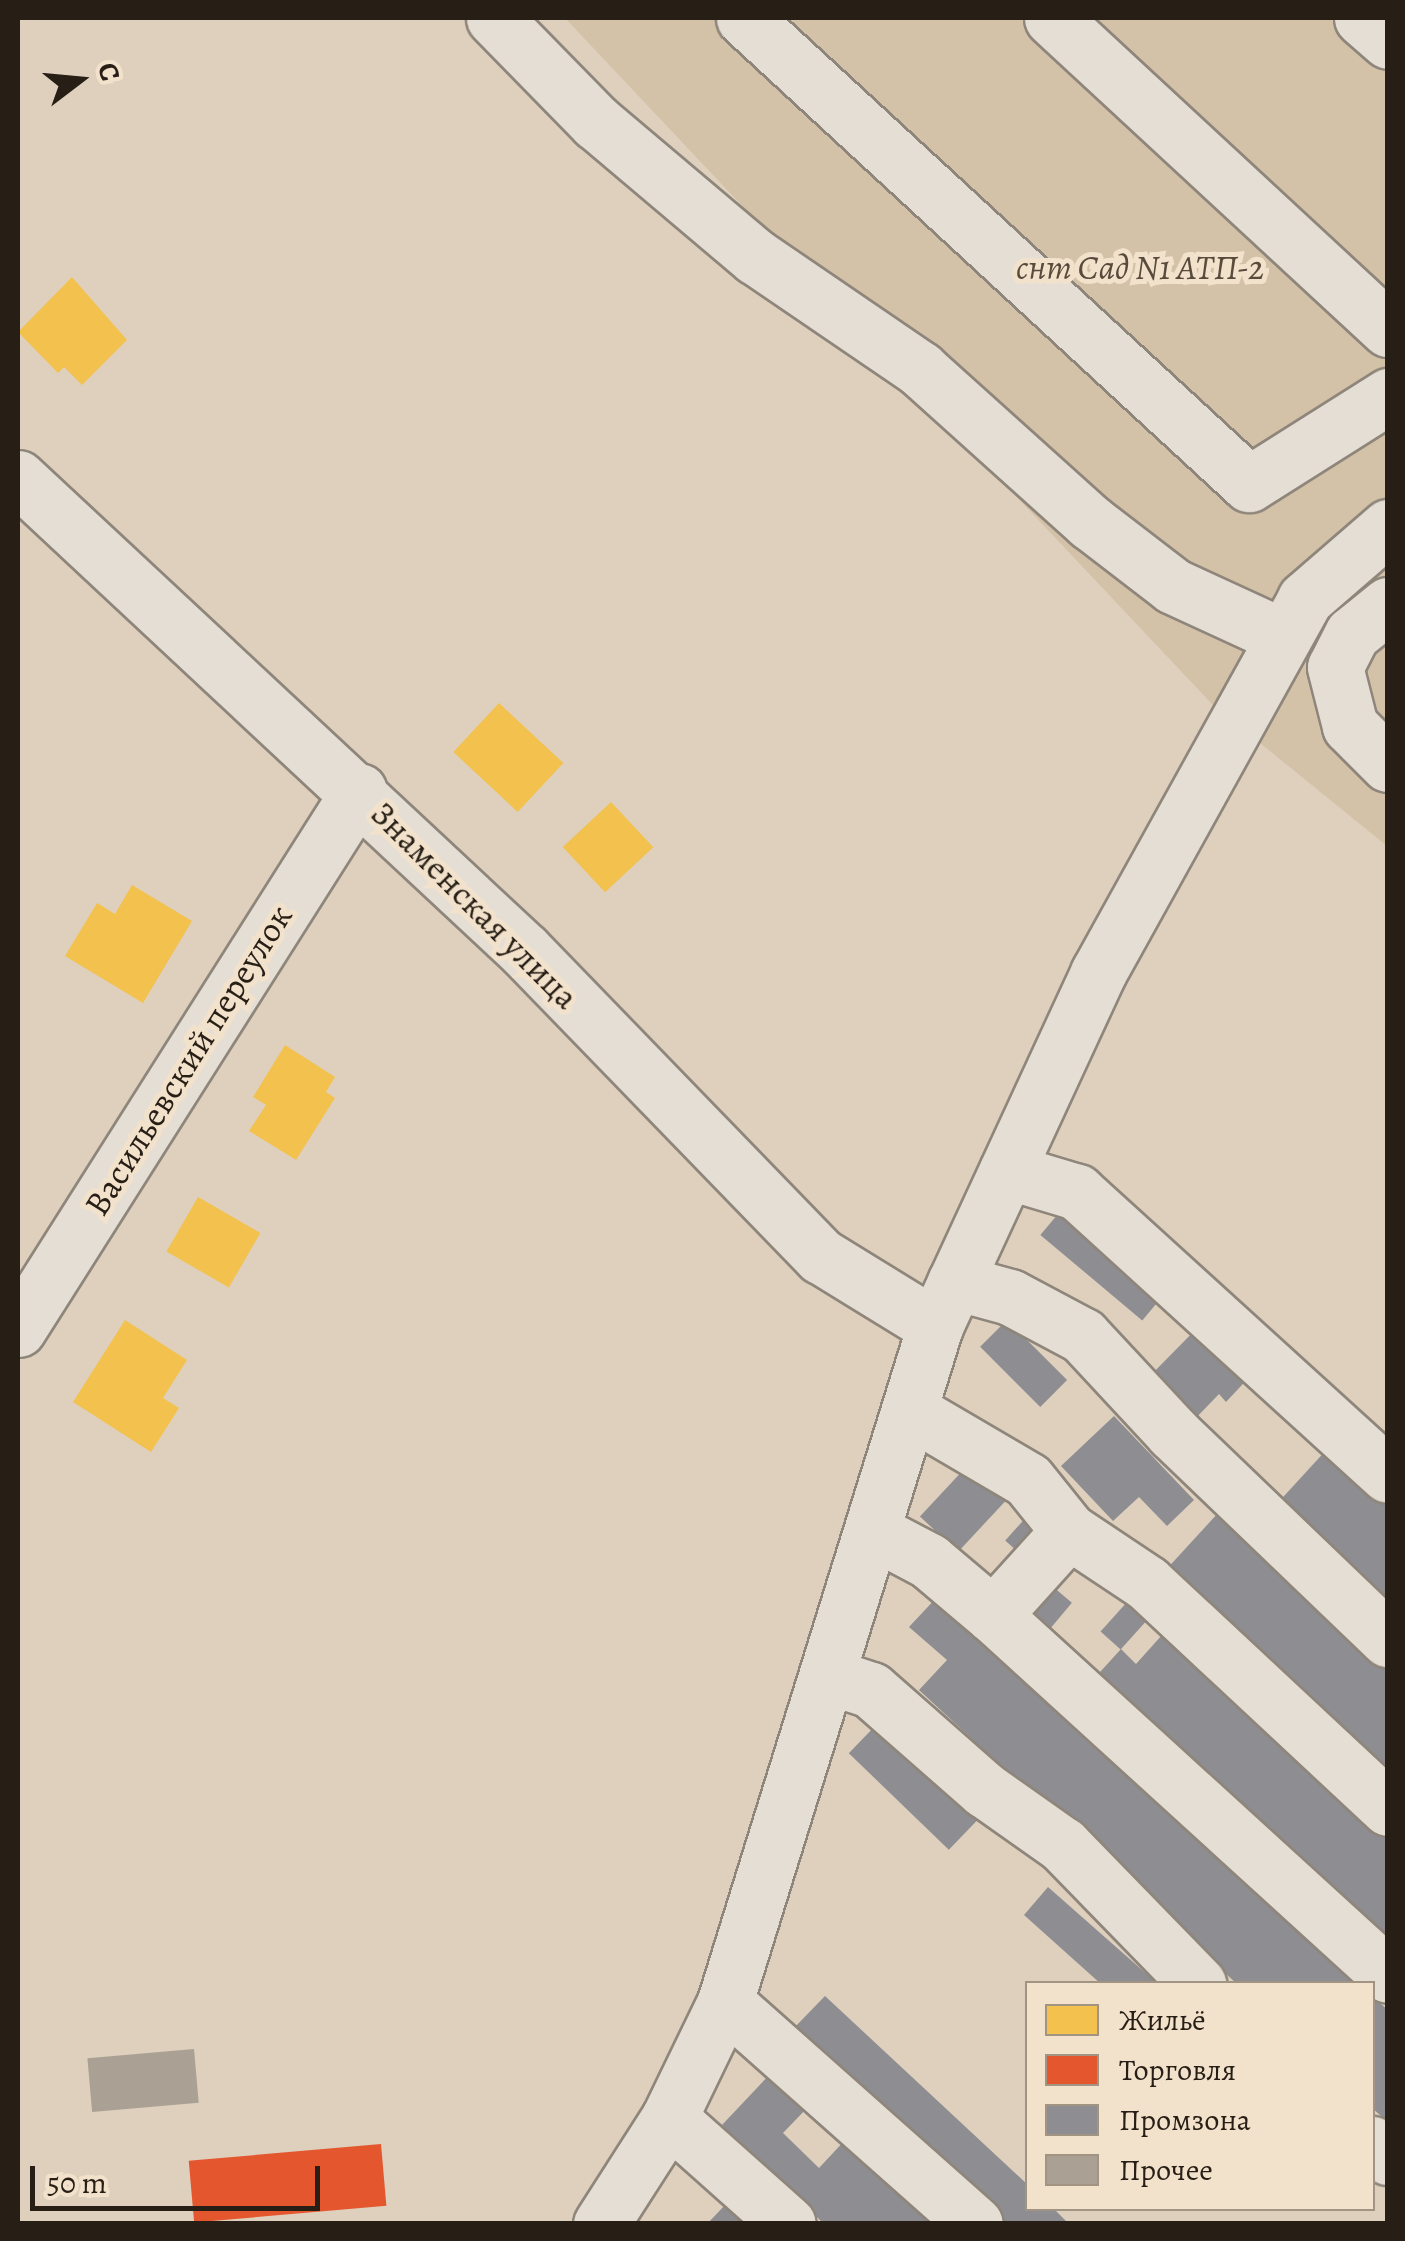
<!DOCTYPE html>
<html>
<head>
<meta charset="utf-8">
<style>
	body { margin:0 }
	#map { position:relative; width:1405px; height:2241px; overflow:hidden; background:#ded0bd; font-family:Alegreya,serif }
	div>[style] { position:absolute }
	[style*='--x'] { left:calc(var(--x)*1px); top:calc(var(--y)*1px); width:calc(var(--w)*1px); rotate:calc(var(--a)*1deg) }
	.green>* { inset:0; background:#d3c1a8 }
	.homes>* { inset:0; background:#f2c14e; transform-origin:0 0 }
	.shops>* { inset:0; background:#e4572e; transform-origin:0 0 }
	.industry>* { inset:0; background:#8d8d92; transform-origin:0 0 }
	.building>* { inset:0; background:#aaa194; transform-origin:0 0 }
	.roads { filter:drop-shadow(2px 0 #8f867b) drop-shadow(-2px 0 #8f867b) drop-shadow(0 2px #8f867b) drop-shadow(0 -2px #8f867b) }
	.minor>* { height:55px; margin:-27.5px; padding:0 27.5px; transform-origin:27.5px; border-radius:27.5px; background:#e5ded4 }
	span { translate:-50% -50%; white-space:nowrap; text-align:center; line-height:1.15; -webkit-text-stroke:10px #f2e2cc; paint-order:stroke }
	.park-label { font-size:35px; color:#584b3c; font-style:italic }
	.street-label { font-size:35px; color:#271e15 }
	.frame { position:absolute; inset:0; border:20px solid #271e15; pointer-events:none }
	.legend { position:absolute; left:1025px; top:1981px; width:350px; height:230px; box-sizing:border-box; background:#f2e2cc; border:2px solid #a19483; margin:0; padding:12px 18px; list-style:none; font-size:30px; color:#271e15 }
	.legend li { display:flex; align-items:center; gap:20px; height:50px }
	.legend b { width:50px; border:2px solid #a19483 }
	.north { position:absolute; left:30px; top:30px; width:100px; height:100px; -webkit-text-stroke:8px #f2e2cc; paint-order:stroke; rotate:74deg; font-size:28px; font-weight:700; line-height:40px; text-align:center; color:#271e15 }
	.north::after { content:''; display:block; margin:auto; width:35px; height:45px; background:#271e15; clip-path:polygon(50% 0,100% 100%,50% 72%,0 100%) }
	.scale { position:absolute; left:30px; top:2166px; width:290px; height:45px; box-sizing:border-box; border:5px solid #271e15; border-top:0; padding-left:12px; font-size:30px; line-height:35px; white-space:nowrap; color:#271e15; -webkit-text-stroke:8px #f2e2cc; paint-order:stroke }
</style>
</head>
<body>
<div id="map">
	<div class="green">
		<div style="clip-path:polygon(565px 18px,1387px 18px,1387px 846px,1212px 704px)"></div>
	</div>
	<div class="homes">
		<div style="clip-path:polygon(72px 277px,127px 340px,82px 385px,64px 367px,58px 373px,18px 332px)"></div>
		<div style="left:499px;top:703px;width:88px;height:67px;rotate:43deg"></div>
		<div style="left:611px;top:802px;width:62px;height:66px;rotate:47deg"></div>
		<div style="clip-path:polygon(132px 885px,192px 921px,143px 1003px,65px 956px,97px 903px,115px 914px)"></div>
		<div style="clip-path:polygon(285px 1045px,335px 1077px,326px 1092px,335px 1098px,296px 1160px,249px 1131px,266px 1105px,253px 1097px)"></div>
		<div style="left:198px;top:1197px;width:72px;height:63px;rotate:30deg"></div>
		<div style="clip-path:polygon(125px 1320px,187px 1360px,163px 1398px,179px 1408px,151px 1452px,73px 1402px)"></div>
	</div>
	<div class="shops">
		<div style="left:381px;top:2144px;width:62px;height:193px;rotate:85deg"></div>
	</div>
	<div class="industry">
		<div style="left:1068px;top:1202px;width:133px;height:43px;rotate:40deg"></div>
		<div style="left:1007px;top:1320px;width:85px;height:38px;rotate:45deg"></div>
		<div style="clip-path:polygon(1204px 1321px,1255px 1371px,1226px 1402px,1219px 1394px,1192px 1422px,1147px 1379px)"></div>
		<div style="clip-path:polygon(1114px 1416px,1194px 1500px,1167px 1526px,1139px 1497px,1113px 1521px,1061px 1466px)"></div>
		<div style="clip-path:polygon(1329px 1447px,1388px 1501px,1388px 1611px,1274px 1507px)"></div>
		<div style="left:967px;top:1466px;width:52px;height:69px;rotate:43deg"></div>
		<div style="clip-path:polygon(1219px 1512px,1388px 1668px,1388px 1781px,1163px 1573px)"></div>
		<div style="left:1030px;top:1513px;width:24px;height:37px;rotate:42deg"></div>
		<div style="left:1052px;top:1586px;width:26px;height:48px;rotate:40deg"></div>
		<div style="clip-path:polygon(938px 1596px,1359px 1984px,1237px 1984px,919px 1690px,947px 1660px,909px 1627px)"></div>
		<div style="left:1128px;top:1601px;width:27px;height:41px;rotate:42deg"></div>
		<div style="clip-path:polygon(1162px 1635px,1388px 1840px,1388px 1953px,1091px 1682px,1121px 1649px,1136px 1664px)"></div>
		<div style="left:878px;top:1723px;width:139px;height:42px;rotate:44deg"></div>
		<div style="clip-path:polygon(1048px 1887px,1158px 1984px,1101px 1984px,1024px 1915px)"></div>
		<div style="clip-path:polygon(825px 1996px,1028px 2185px,1028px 2208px,1053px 2208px,1069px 2224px,1005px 2224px,794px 2028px)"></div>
		<div style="clip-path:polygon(1372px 1996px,1388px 2010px,1388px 2122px,1372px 2108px)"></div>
		<div style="clip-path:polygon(771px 2073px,808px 2107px,783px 2133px,819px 2168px,847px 2138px,937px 2224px,824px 2224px,722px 2125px)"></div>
		<div style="clip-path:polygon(726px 2204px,746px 2224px,707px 2224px)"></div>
	</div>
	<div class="building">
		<div style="left:194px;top:2049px;width:54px;height:107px;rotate:85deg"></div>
	</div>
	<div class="roads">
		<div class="minor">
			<div style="--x:494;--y:18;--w:146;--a:45.6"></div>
			<div style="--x:596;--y:122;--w:209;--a:40.2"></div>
			<div style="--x:756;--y:257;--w:199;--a:34.3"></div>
			<div style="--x:920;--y:369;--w:229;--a:42"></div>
			<div style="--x:1090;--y:522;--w:105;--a:37.6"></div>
			<div style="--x:1173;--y:586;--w:122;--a:24.7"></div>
			<div style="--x:744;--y:18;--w:687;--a:42.7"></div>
			<div style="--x:1249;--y:484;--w:165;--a:-32.3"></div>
			<div style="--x:1052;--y:18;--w:458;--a:42.8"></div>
			<div style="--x:1362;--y:18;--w:35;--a:41"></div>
			<div style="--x:18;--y:478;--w:693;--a:43.01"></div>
			<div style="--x:525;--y:951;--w:425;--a:45.9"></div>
			<div style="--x:821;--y:1256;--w:134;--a:31.6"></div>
			<div style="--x:1388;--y:605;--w:46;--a:141.1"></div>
			<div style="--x:1352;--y:634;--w:37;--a:117"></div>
			<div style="--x:1335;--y:667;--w:61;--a:75.7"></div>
			<div style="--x:1350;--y:726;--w:54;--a:45"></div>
			<div style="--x:1007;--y:1171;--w:73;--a:16.7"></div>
			<div style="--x:1077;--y:1192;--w:420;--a:42.3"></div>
			<div style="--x:955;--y:1282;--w:57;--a:15.3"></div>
			<div style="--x:1010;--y:1297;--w:83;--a:28.1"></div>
			<div style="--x:1083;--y:1336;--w:132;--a:47.1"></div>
			<div style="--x:1173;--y:1433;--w:298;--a:43.8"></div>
			<div style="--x:18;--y:1329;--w:637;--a:-57.63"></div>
			<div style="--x:912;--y:1412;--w:134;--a:30.4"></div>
			<div style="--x:1028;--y:1480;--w:65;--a:51.2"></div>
			<div style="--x:1069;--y:1531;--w:94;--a:33.7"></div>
			<div style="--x:1147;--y:1583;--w:330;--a:43"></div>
			<div style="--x:874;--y:1532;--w:62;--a:27.8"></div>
			<div style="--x:929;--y:1561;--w:84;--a:40.2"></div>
			<div style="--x:993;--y:1615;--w:534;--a:42.35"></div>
			<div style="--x:993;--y:1615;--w:113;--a:-47.9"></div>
			<div style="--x:828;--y:1676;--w:45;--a:18"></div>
			<div style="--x:871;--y:1690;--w:152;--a:41.3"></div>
			<div style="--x:985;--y:1790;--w:95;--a:35.2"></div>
			<div style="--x:1063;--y:1845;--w:194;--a:45.8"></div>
			<div style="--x:725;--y:2002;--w:334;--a:41.6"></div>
			<div style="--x:669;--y:2118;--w:159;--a:41.7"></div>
			<div style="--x:1372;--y:2144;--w:21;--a:39"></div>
			<div style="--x:601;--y:2224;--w:126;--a:-57.3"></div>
			<div style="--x:669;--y:2118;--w:129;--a:-64.2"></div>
			<div style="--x:725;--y:2002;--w:708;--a:-72.74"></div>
			<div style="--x:935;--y:1326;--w:389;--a:-65.2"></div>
			<div style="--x:1098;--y:973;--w:427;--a:-61"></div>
			<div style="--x:1305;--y:599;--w:110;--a:-40.9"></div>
		</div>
	</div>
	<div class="park-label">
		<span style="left:1140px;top:267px">снт Сад N1 АТП-2</span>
	</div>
	<div class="street-label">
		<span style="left:475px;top:905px;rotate:45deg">Знаменская улица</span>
		<span style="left:188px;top:1060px;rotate:-58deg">Васильевский переулок</span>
	</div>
	<div class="frame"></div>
	<ul class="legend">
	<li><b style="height:28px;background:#f2c14e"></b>Жильё</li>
	<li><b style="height:28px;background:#e4572e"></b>Торговля</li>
	<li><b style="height:28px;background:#8d8d92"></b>Промзона</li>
	<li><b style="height:28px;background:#aaa194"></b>Прочее</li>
	</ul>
	<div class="north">С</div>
	<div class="scale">50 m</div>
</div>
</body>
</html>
